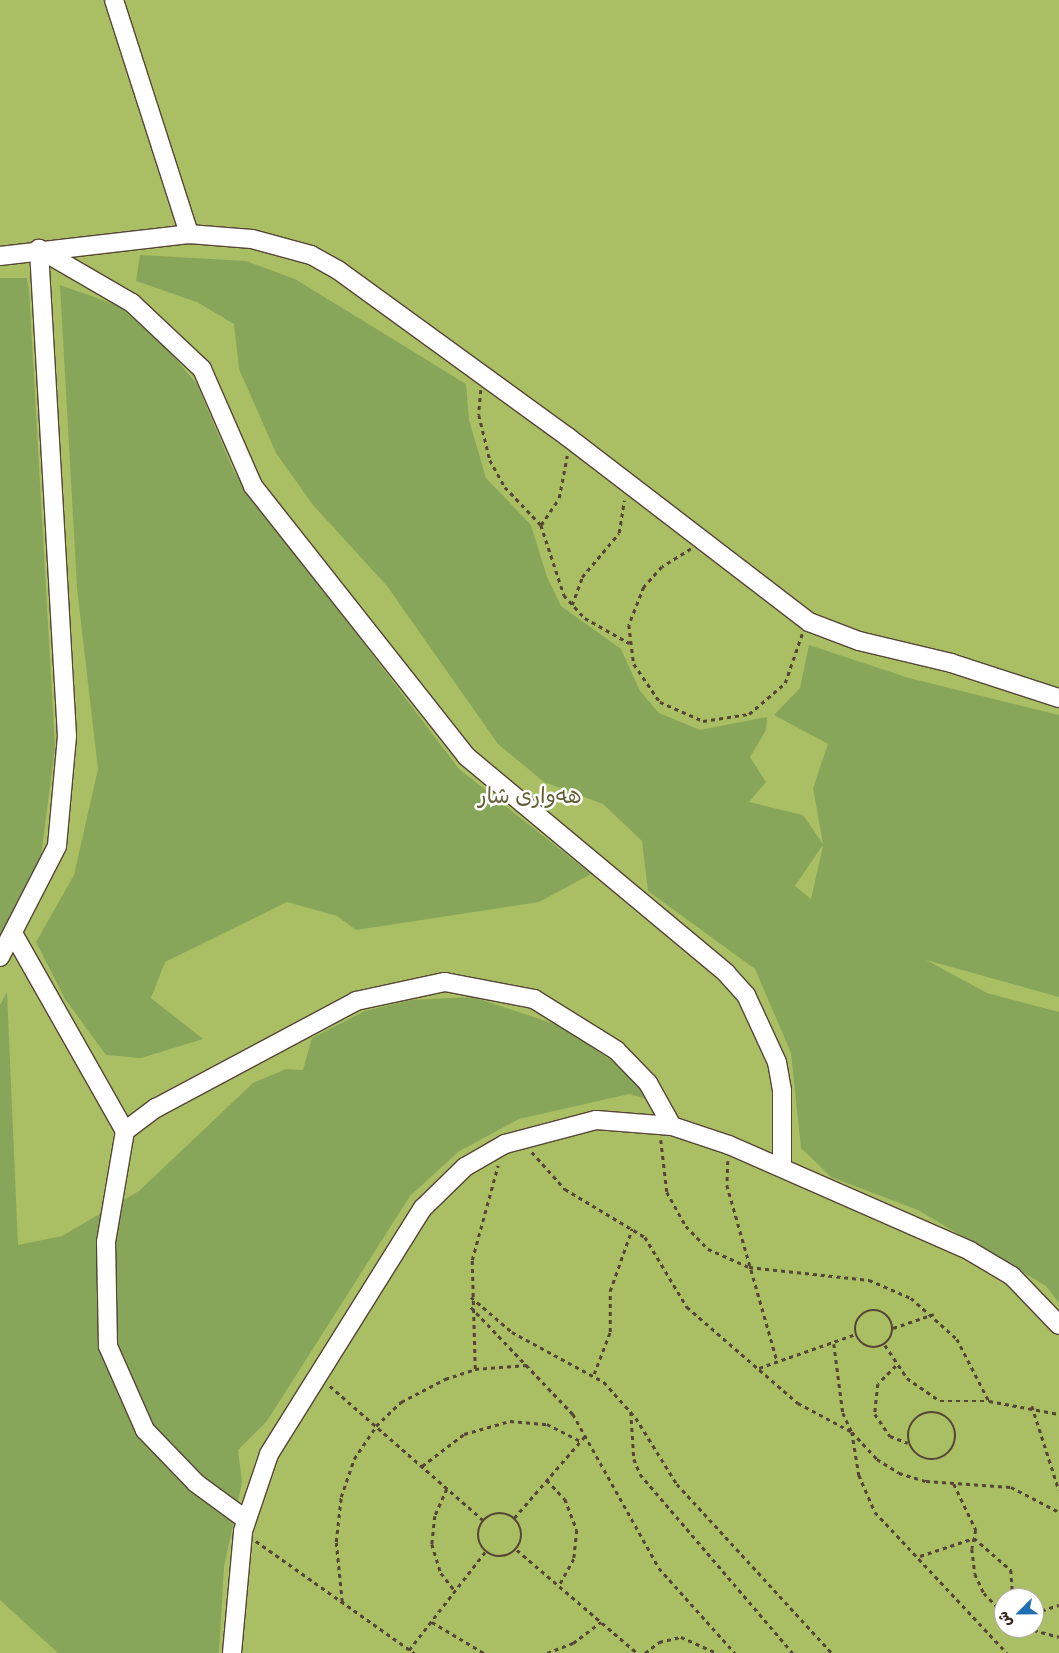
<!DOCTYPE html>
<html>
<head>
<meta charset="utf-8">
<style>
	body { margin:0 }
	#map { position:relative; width:1059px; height:1653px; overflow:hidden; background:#f2e1c4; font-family:"Indie Flower","Playpen Sans Arabic",sans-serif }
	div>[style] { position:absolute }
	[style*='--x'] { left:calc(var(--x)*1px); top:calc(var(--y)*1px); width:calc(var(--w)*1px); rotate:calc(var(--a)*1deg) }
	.green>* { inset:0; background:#aabf63 }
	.forest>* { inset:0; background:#87a659 }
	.path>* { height:2.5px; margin-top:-1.25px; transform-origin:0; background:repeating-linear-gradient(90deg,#564537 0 4px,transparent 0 8px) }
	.path>.ring { margin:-1.25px; padding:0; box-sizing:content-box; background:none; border:2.5px solid #564537; border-radius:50% }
	.roads { filter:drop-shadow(1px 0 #564537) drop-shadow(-1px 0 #564537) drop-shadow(0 1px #564537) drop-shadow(0 -1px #564537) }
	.minor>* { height:18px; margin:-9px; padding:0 9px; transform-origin:9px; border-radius:9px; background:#fff }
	span { translate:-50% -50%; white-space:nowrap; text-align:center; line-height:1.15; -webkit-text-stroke:5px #fff; paint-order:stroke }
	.park-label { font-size:22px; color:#625e36 }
	.north { position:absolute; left:994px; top:1588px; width:50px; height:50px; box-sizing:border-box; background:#fff; border:1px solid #b1aaa5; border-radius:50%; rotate:247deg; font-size:14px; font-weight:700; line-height:20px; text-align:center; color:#3b2a1e }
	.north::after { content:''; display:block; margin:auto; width:18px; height:22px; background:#1f6fb2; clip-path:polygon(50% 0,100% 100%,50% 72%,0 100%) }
</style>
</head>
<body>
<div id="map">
	<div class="green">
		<div style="clip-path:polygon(evenodd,0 0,1059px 0,1059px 1653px,0 1653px,0 0,1004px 1598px,1034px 1598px,1034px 1628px,1004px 1628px,1004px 1598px)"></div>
	</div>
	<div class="forest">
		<div style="clip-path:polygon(evenodd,140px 255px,246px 261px,295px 279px,466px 384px,469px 420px,486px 478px,531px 525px,547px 577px,561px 606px,621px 649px,640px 691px,659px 713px,700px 730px,767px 717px,766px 730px,750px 757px,766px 782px,749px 802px,803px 815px,823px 844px,813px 788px,828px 744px,774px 715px,800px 688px,809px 645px,909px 678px,1059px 715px,1059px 997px,926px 960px,987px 993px,1059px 1012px,1059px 1303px,1046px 1286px,918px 1210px,831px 1177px,801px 1148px,791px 1053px,755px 969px,648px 891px,642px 841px,603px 804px,544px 782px,498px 744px,387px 586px,313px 505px,276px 453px,239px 369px,234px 324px,197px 302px,136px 281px,140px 255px,822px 846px,823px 846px,811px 899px,795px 886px,822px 846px)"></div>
		<div style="clip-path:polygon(0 278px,27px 278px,29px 290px,55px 748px,41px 856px,0 936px)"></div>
		<div style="clip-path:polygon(60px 285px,119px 306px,169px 351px,197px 384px,234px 472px,459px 769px,591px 874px,539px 902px,356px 930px,337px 916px,287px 902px,165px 962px,151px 998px,203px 1039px,141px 1058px,106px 1055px,65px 999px,36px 942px,74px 875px,98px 769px,77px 588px)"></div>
		<div style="clip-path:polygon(7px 992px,18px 1245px,62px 1236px,139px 1191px,253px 1083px,286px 1069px,303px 1070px,312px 1038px,365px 1011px,411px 1000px,473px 997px,561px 1026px,634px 1076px,651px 1100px,629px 1094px,519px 1119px,458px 1152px,410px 1196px,267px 1421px,238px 1450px,242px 1482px,224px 1567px,219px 1653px,58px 1653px,0 1600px,0 1005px)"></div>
	</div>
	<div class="path">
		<div style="--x:481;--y:390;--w:25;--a:95"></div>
		<div style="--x:479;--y:415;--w:46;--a:76.3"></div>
		<div style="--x:490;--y:460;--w:31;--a:61"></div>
		<div style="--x:505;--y:487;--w:52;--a:46.5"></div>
		<div style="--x:541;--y:525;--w:74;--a:71.8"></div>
		<div style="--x:564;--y:595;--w:31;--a:48"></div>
		<div style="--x:585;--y:618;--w:51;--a:29.6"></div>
		<div style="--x:541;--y:525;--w:32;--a:-56"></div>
		<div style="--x:559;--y:498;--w:43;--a:-79.2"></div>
		<div style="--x:691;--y:549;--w:34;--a:148"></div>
		<div style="--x:662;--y:567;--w:27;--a:132"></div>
		<div style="--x:644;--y:587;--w:41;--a:111.5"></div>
		<div style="--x:629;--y:625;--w:39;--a:83"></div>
		<div style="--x:634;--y:664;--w:46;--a:55.6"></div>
		<div style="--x:660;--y:702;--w:47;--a:23.8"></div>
		<div style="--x:703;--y:721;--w:47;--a:-8.7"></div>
		<div style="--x:749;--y:714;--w:48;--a:-40.7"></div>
		<div style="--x:785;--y:683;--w:52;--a:-70.9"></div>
		<div style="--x:572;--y:605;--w:30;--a:-70"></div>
		<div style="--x:582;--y:577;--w:57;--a:-49.9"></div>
		<div style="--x:619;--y:533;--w:33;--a:-81"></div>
		<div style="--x:661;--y:1140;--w:52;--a:83.4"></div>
		<div style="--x:667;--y:1192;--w:39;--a:61"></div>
		<div style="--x:686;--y:1226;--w:32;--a:46"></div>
		<div style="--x:708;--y:1249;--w:45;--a:23.7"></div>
		<div style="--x:749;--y:1267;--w:121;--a:6.2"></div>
		<div style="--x:869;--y:1280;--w:46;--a:23.2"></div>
		<div style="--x:911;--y:1298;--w:62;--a:41.7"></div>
		<div style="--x:957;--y:1339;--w:70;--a:62.7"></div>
		<div style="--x:532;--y:1152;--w:50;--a:48.3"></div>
		<div style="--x:565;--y:1189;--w:93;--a:31"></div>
		<div style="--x:645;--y:1237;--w:82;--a:59"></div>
		<div style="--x:687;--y:1307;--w:147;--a:40.9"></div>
		<div style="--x:798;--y:1403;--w:61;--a:28.2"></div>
		<div style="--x:852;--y:1432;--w:44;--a:80.8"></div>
		<div style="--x:859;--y:1475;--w:40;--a:66.6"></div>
		<div style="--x:875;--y:1512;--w:193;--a:46.9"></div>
		<div style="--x:728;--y:1161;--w:24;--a:92"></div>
		<div style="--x:727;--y:1185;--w:182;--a:74.1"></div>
		<div style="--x:471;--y:1297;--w:54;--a:40.5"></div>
		<div style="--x:512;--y:1332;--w:105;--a:28.5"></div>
		<div style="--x:604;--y:1382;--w:48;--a:48.4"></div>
		<div style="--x:636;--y:1418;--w:78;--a:58.2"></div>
		<div style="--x:677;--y:1484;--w:229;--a:47.5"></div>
		<div style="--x:471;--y:1307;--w:148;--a:46.4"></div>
		<div style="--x:573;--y:1414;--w:176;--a:60.8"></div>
		<div style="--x:659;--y:1568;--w:114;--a:48.2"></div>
		<div class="ring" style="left:855px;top:1310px;width:35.5px;height:35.5px"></div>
		<div style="--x:893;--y:1328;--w:43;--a:-18.9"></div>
		<div style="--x:834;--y:1344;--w:70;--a:82.6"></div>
		<div style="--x:843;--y:1413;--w:21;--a:65"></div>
		<div style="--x:852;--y:1432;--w:37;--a:47"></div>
		<div style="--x:877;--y:1459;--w:26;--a:32"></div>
		<div style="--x:899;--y:1473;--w:28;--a:17"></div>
		<div style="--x:926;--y:1481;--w:85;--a:4"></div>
		<div style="--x:1011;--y:1487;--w:54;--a:27.5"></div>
		<div style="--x:885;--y:1345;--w:40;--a:56"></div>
		<div style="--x:907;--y:1378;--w:40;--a:34.9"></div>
		<div style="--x:940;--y:1401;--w:49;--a:0"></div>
		<div style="--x:989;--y:1401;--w:71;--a:10.5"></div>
		<div style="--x:896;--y:1366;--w:25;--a:135"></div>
		<div style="--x:878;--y:1384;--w:30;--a:96"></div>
		<div style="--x:875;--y:1414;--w:27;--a:56"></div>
		<div style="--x:890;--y:1436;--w:19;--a:21"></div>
		<div style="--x:759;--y:1368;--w:103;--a:-19.3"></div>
		<div style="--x:475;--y:1369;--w:109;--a:-91.6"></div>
		<div style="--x:472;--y:1260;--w:98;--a:-74.7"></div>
		<div style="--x:594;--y:1374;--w:45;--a:-69.1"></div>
		<div style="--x:610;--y:1332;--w:41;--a:-90"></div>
		<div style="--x:610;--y:1291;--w:66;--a:-70.5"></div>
		<div style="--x:330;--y:1386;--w:203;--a:41.2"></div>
		<div style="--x:1032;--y:1406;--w:88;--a:72.2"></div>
		<div class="ring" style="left:908px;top:1412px;width:45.5px;height:45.5px"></div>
		<div style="--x:631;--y:1412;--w:47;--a:86.3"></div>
		<div style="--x:634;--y:1459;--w:16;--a:68"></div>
		<div style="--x:640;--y:1474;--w:235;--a:49.5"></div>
		<div style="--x:422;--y:1466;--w:53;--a:-37.3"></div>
		<div style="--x:464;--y:1434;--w:48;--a:-15.8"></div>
		<div style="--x:510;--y:1421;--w:37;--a:5"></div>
		<div style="--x:547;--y:1424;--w:37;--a:27"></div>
		<div style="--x:547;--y:1480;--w:26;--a:47"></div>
		<div style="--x:565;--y:1499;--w:33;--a:69"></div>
		<div style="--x:577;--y:1530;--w:29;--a:96"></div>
		<div style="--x:574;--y:1559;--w:31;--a:119"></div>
		<div style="--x:954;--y:1484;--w:51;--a:64.4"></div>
		<div style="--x:976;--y:1530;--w:19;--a:102"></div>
		<div style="--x:972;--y:1549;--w:25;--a:83"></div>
		<div style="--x:975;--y:1574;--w:21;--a:65"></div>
		<div style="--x:984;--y:1593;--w:29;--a:46"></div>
		<div style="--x:447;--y:1489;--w:30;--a:114"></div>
		<div style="--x:435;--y:1516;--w:28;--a:96"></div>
		<div style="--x:432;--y:1544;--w:30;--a:73"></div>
		<div style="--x:441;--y:1573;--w:23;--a:52"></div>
		<div class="ring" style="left:478px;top:1513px;width:41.5px;height:41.5px"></div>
		<div style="--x:514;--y:1518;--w:110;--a:-49.1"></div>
		<div style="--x:256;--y:1541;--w:194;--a:35.3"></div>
		<div style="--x:517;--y:1550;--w:158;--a:40.6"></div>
		<div style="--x:920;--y:1556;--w:57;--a:-18.4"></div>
		<div style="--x:974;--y:1538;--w:49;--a:40.9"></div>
		<div style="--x:1011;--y:1570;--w:28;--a:86"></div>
		<div style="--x:342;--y:1602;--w:60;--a:-95.7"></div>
		<div style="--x:336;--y:1542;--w:45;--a:-83.7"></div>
		<div style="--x:341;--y:1497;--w:40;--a:-71.1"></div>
		<div style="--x:354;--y:1459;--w:40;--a:-56"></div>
		<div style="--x:376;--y:1426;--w:35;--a:-44"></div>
		<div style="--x:401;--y:1402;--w:50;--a:-27.6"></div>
		<div style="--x:445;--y:1379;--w:32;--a:-18"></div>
		<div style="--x:475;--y:1369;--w:52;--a:-4.4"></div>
		<div style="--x:1034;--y:1613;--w:26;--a:-18"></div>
		<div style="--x:432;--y:1622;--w:61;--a:30.8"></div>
		<div style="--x:1026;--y:1628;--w:34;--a:15"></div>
		<div style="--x:409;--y:1650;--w:124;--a:-52.2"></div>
		<div style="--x:547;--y:1653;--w:28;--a:-21"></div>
		<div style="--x:573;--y:1643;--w:35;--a:-37"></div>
		<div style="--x:645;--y:1653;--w:18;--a:-38"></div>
		<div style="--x:659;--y:1642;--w:23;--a:-13"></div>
		<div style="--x:681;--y:1637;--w:39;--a:24"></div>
	</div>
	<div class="roads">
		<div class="minor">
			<div style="--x:114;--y:0;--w:246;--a:72.2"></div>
			<div style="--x:39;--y:249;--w:108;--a:30.1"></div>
			<div style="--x:132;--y:303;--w:96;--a:43.3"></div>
			<div style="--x:202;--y:369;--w:128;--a:66.4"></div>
			<div style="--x:253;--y:486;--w:344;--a:51.7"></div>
			<div style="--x:466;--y:756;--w:339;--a:39.8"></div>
			<div style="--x:726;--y:973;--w:30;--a:48"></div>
			<div style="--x:746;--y:995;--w:74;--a:65.2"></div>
			<div style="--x:777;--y:1062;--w:29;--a:80"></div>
			<div style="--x:782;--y:1091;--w:76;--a:90"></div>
			<div style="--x:0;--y:256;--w:190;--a:-6.6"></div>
			<div style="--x:189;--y:234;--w:63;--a:4.5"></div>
			<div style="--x:252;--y:239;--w:61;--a:15.2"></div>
			<div style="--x:311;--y:255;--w:31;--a:29"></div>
			<div style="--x:338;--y:270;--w:284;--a:36"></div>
			<div style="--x:568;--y:437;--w:304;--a:37.5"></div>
			<div style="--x:809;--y:622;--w:53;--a:20.8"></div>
			<div style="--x:859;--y:641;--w:95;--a:13.4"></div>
			<div style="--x:951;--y:663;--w:114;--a:18"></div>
			<div style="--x:14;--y:935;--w:225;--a:60.5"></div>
			<div style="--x:0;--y:957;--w:125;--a:-62.8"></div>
			<div style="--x:57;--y:846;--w:110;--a:-84.8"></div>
			<div style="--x:67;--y:736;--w:488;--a:-93.3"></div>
			<div style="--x:245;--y:1519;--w:61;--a:-143.7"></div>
			<div style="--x:196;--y:1483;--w:74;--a:-133.9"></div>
			<div style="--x:145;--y:1430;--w:92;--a:-113.8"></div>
			<div style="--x:108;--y:1346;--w:104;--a:-91.1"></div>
			<div style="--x:106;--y:1242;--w:113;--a:-80.3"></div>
			<div style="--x:125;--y:1131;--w:39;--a:-37"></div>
			<div style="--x:156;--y:1108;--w:227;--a:-28.1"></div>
			<div style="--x:356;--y:1001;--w:91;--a:-12.1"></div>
			<div style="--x:445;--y:982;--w:91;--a:10.8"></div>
			<div style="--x:534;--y:999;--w:97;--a:31.9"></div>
			<div style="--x:616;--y:1050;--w:46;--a:45.9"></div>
			<div style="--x:648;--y:1083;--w:49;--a:60.8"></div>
			<div style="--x:232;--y:1653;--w:122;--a:-84.8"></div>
			<div style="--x:243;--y:1531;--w:81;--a:-71.3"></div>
			<div style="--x:269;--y:1454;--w:290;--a:-58"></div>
			<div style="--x:423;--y:1208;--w:59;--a:-44.3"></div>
			<div style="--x:465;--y:1167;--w:46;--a:-29.9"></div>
			<div style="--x:505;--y:1144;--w:94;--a:-14.8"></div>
			<div style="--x:596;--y:1120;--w:76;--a:4.5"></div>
			<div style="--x:672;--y:1126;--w:60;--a:18.4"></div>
			<div style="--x:729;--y:1145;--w:263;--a:23.7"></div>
			<div style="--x:970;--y:1251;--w:49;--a:30.8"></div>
			<div style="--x:1012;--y:1276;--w:68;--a:46.2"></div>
		</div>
	</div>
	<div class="park-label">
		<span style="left:530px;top:799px">هەواری شار</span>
	</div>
	<div class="north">ش</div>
</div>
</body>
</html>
